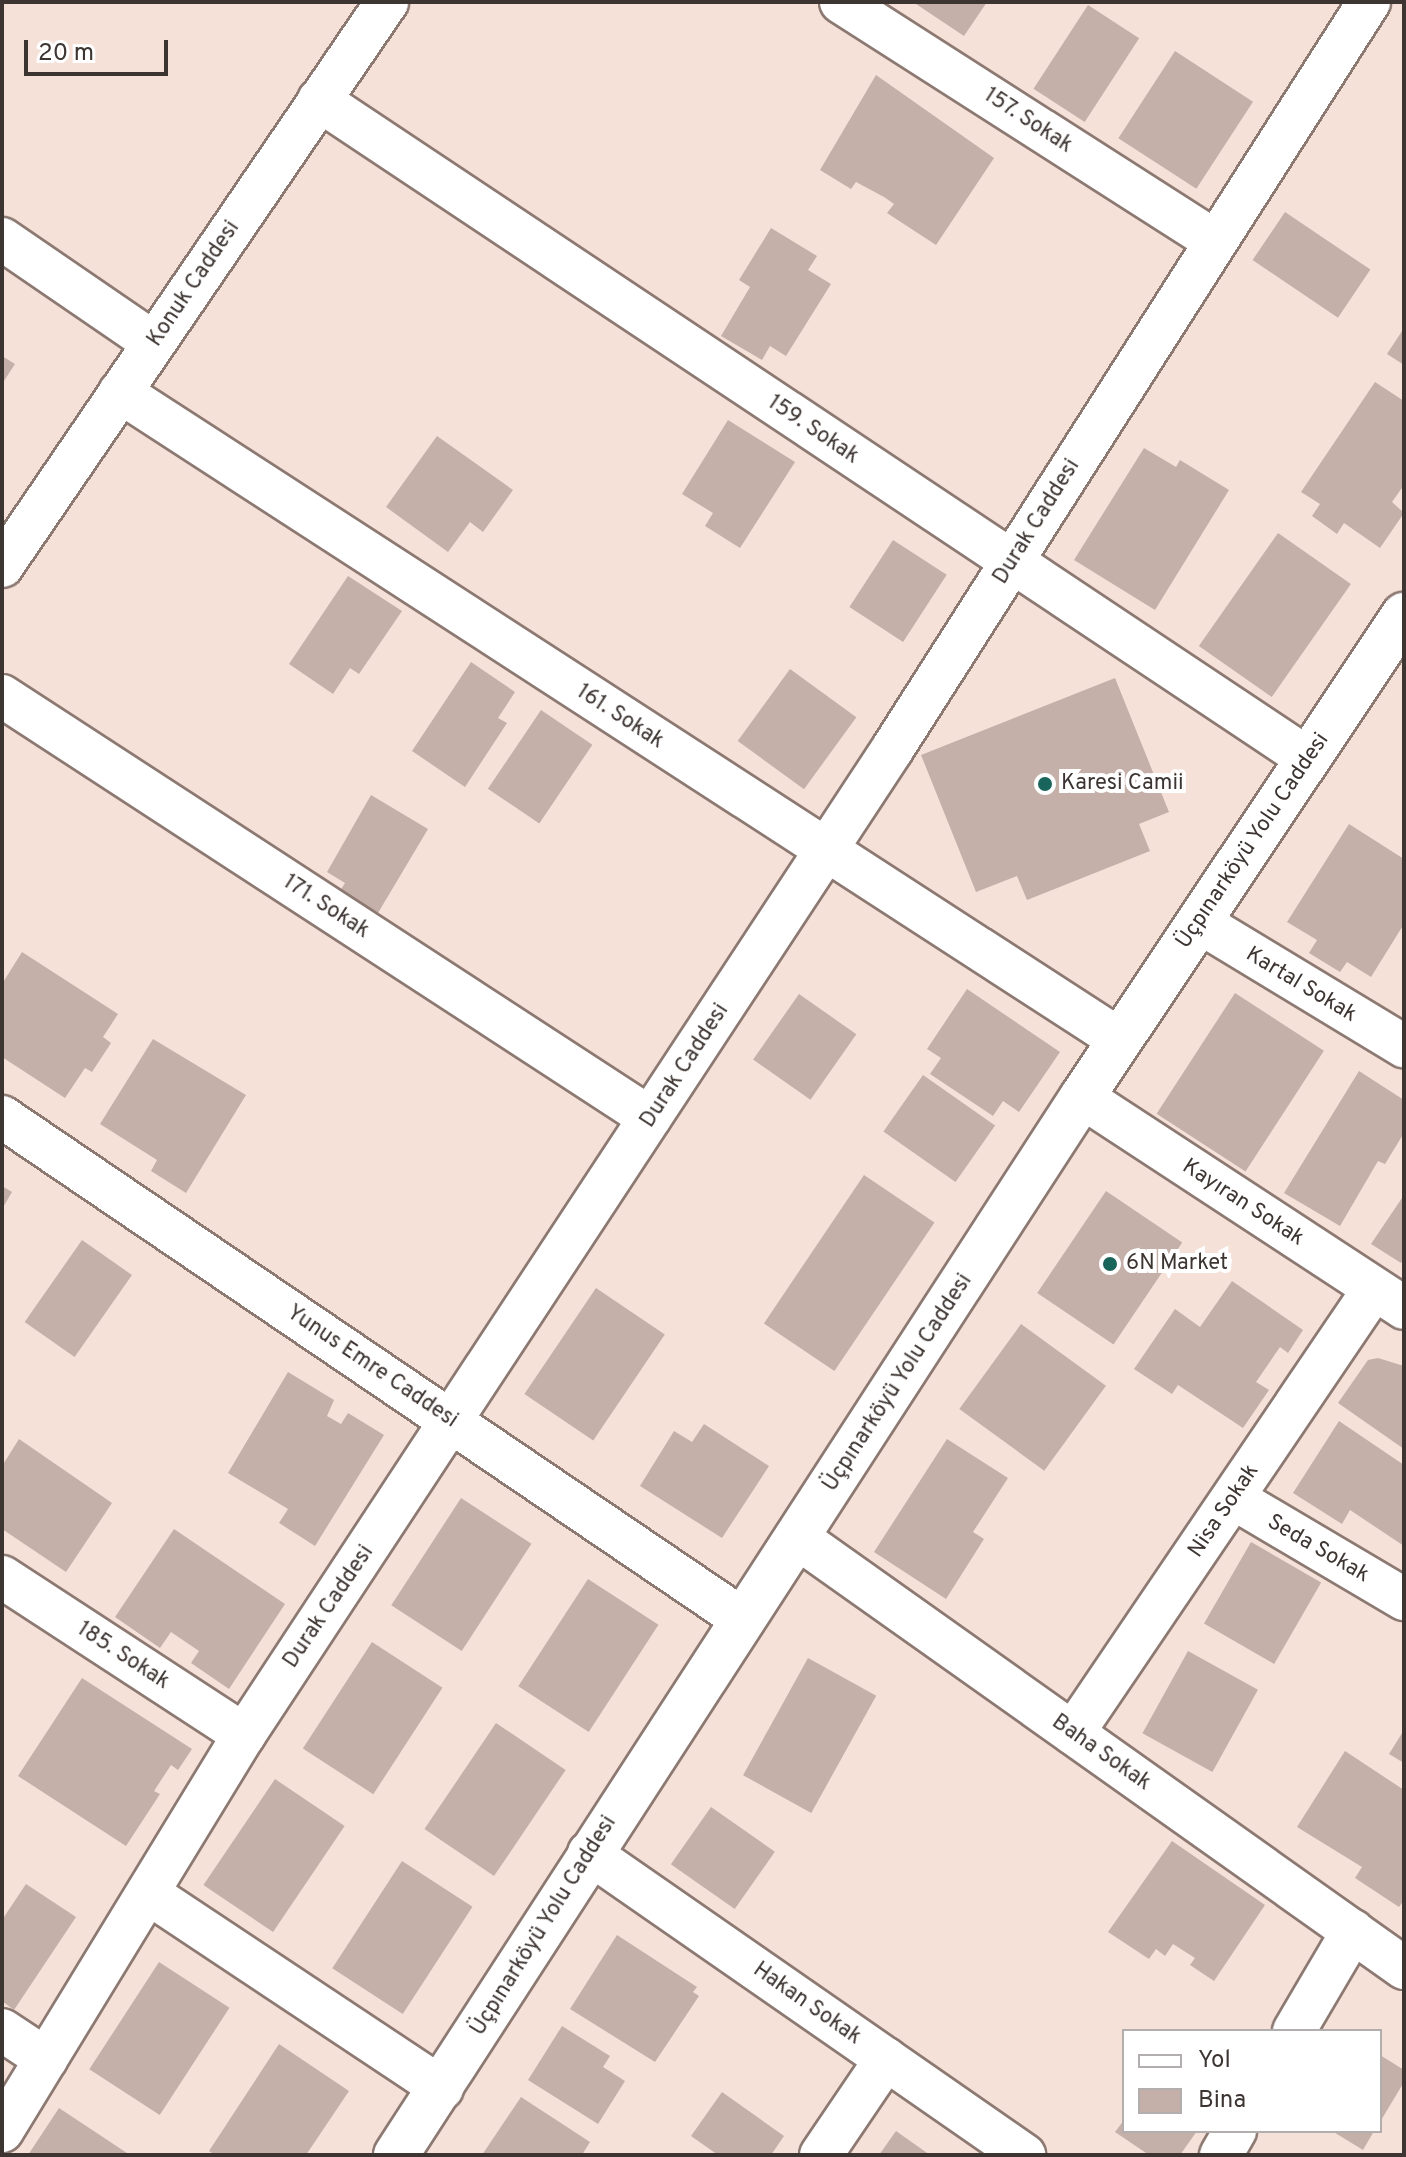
<!DOCTYPE html>
<html>
<head>
<meta charset="utf-8">
<style>
	body { margin:0 }
	#map { position:relative; width:1406px; height:2157px; overflow:hidden; background:#f6e1d9; font-family:Overpass,sans-serif }
	div>[style] { position:absolute }
	[style*='--x'] { left:calc(var(--x)*1px); top:calc(var(--y)*1px); width:calc(var(--w)*1px); rotate:calc(var(--a)*1deg) }
	.building>* { inset:0; background:#c4b0a8; transform-origin:0 0 }
	.roads { filter:drop-shadow(2px 0 #8c7972) drop-shadow(-2px 0 #8c7972) drop-shadow(0 2px #8c7972) drop-shadow(0 -2px #8c7972) }
	.minor>* { height:42px; margin:-21px; padding:0 21px; transform-origin:21px; border-radius:21px; background:#fff }
	.secondary>* { height:44px; margin:-22px; padding:0 22px; transform-origin:22px; border-radius:22px; background:#fff }
	.dots>* { width:22px; height:22px; translate:-50% -50%; box-sizing:border-box; border:4px solid #fff; border-radius:50% }
	span { translate:-50% -50%; white-space:nowrap; text-align:center; line-height:1.15; -webkit-text-stroke:8px #fff; paint-order:stroke }
	.street-label { font-size:22px; color:#3d3532 }
	.poi-label { font-size:22px; color:#3d3532 }
	.left { translate:0 -50%; text-align:left }
	.frame { position:absolute; inset:0; border:4px solid #3d3532; pointer-events:none }
	.legend { position:absolute; left:1122px; top:2029px; width:260px; height:104px; box-sizing:border-box; background:#fff; border:2px solid #b1aead; margin:0; padding:10px 14px; list-style:none; font-size:24px; color:#3d3532 }
	.legend li { display:flex; align-items:center; gap:16px; height:40px }
	.legend b { width:40px; border:2px solid #b1aead }
	.scale { position:absolute; left:24px; top:40px; width:144px; height:36px; box-sizing:border-box; border:4px solid #3d3532; border-top:0; padding-left:10px; font-size:24px; line-height:28px; white-space:nowrap; color:#3d3532; -webkit-text-stroke:6px #fff; paint-order:stroke }
</style>
</head>
<body>
<div id="map">
	<div class="building">
		<div style="clip-path:polygon(913px 2px,987px 2px,964px 36px)"></div>
		<div style="left:1088px;top:5px;width:61px;height:100px;rotate:33deg"></div>
		<div style="left:1175px;top:51px;width:93px;height:104px;rotate:33deg"></div>
		<div style="clip-path:polygon(876px 75px,994px 158px,936px 245px,887px 213px,894px 204px,884px 197px,856px 182px,851px 189px,820px 170px)"></div>
		<div style="left:1285px;top:212px;width:103px;height:58px;rotate:34deg"></div>
		<div style="clip-path:polygon(771px 228px,817px 256px,808px 270px,831px 284px,786px 356px,770px 346px,762px 360px,721px 336px,750px 287px,739px 280px)"></div>
		<div style="clip-path:polygon(1404px 328px,1404px 365px,1387px 354px)"></div>
		<div style="clip-path:polygon(2px 356px,15px 364px,2px 384px)"></div>
		<div style="clip-path:polygon(1375px 382px,1404px 401px,1404px 485px,1392px 502px,1404px 513px,1380px 548px,1344px 523px,1337px 534px,1312px 516px,1320px 504px,1301px 492px)"></div>
		<div style="clip-path:polygon(728px 420px,795px 462px,740px 548px,705px 526px,713px 513px,682px 494px)"></div>
		<div style="clip-path:polygon(437px 436px,513px 490px,483px 532px,470px 522px,448px 552px,386px 507px)"></div>
		<div style="clip-path:polygon(1144px 448px,1176px 467px,1180px 460px,1229px 490px,1155px 610px,1074px 560px)"></div>
		<div style="left:1278px;top:533px;width:89px;height:138px;rotate:35deg"></div>
		<div style="left:893px;top:540px;width:64px;height:80px;rotate:33deg"></div>
		<div style="clip-path:polygon(348px 576px,402px 611px,359px 674px,350px 668px,333px 694px,289px 664px)"></div>
		<div style="clip-path:polygon(471px 662px,515px 692px,498px 718px,507px 723px,465px 787px,412px 751px)"></div>
		<div style="left:790px;top:669px;width:82px;height:89px;rotate:36deg"></div>
		<div style="clip-path:polygon(1115px 678px,1169px 812px,1139px 824px,1150px 851px,1027px 900px,1017px 876px,976px 892px,921px 755px)"></div>
		<div style="left:541px;top:710px;width:62px;height:95px;rotate:34deg"></div>
		<div style="clip-path:polygon(371px 795px,428px 829px,378px 913px,340px 891px,345px 883px,327px 872px)"></div>
		<div style="clip-path:polygon(1349px 824px,1404px 859px,1404px 924px,1371px 977px,1347px 962px,1340px 972px,1309px 953px,1317px 940px,1287px 922px)"></div>
		<div style="clip-path:polygon(22px 952px,118px 1014px,103px 1037px,111px 1043px,92px 1072px,85px 1068px,65px 1098px,2px 1057px,2px 984px)"></div>
		<div style="clip-path:polygon(967px 989px,1060px 1052px,1019px 1112px,1003px 1101px,993px 1116px,930px 1074px,941px 1058px,927px 1049px)"></div>
		<div style="left:1235px;top:993px;width:106px;height:144px;rotate:33deg"></div>
		<div style="left:799px;top:994px;width:70px;height:80px;rotate:35deg"></div>
		<div style="clip-path:polygon(153px 1039px,246px 1095px,186px 1193px,151px 1171px,157px 1160px,100px 1124px)"></div>
		<div style="clip-path:polygon(1359px 1071px,1404px 1100px,1404px 1133px,1385px 1164px,1378px 1161px,1340px 1226px,1284px 1193px)"></div>
		<div style="left:923px;top:1075px;width:88px;height:69px;rotate:35deg"></div>
		<div style="left:864px;top:1175px;width:85px;height:179px;rotate:34deg"></div>
		<div style="clip-path:polygon(2px 1186px,12px 1192px,2px 1209px)"></div>
		<div style="left:1106px;top:1191px;width:92px;height:123px;rotate:34deg"></div>
		<div style="clip-path:polygon(1404px 1195px,1404px 1258px,1401px 1263px,1371px 1244px)"></div>
		<div style="left:82px;top:1240px;width:61px;height:100px;rotate:35deg"></div>
		<div style="clip-path:polygon(1232px 1281px,1303px 1330px,1288px 1353px,1280px 1347px,1256px 1382px,1269px 1390px,1243px 1428px,1178px 1385px,1172px 1394px,1134px 1369px,1175px 1309px,1200px 1327px)"></div>
		<div style="left:596px;top:1288px;width:83px;height:128px;rotate:34deg"></div>
		<div style="left:1021px;top:1324px;width:105px;height:105px;rotate:36deg"></div>
		<div style="clip-path:polygon(1378px 1358px,1404px 1366px,1404px 1449px,1338px 1403px,1368px 1360px)"></div>
		<div style="clip-path:polygon(288px 1372px,334px 1400px,327px 1416px,341px 1424px,348px 1413px,384px 1435px,315px 1546px,279px 1523px,288px 1509px,228px 1473px)"></div>
		<div style="clip-path:polygon(1339px 1421px,1404px 1465px,1404px 1546px,1350px 1510px,1342px 1524px,1293px 1493px)"></div>
		<div style="clip-path:polygon(704px 1424px,769px 1466px,722px 1538px,640px 1486px,674px 1431px,692px 1442px)"></div>
		<div style="clip-path:polygon(19px 1439px,112px 1503px,66px 1572px,2px 1529px,2px 1466px)"></div>
		<div style="clip-path:polygon(947px 1439px,1008px 1478px,973px 1532px,984px 1539px,946px 1599px,874px 1552px)"></div>
		<div style="left:461px;top:1498px;width:84px;height:128px;rotate:33deg"></div>
		<div style="clip-path:polygon(174px 1529px,285px 1604px,229px 1689px,191px 1663px,199px 1651px,171px 1632px,160px 1648px,115px 1617px)"></div>
		<div style="left:1251px;top:1542px;width:81px;height:94px;rotate:30deg"></div>
		<div style="left:588px;top:1579px;width:84px;height:128px;rotate:33deg"></div>
		<div style="left:372px;top:1642px;width:84px;height:127px;rotate:33deg"></div>
		<div style="left:1188px;top:1651px;width:80px;height:94px;rotate:29deg"></div>
		<div style="left:808px;top:1658px;width:78px;height:134px;rotate:29deg"></div>
		<div style="clip-path:polygon(82px 1678px,192px 1749px,178px 1770px,171px 1765px,154px 1791px,160px 1794px,126px 1846px,18px 1776px)"></div>
		<div style="left:496px;top:1723px;width:84px;height:128px;rotate:34deg"></div>
		<div style="clip-path:polygon(1404px 1730px,1404px 1763px,1389px 1754px)"></div>
		<div style="clip-path:polygon(1345px 1751px,1404px 1790px,1404px 1900px,1399px 1907px,1355px 1878px,1362px 1867px,1297px 1827px)"></div>
		<div style="left:275px;top:1779px;width:84px;height:128px;rotate:34deg"></div>
		<div style="left:711px;top:1807px;width:78px;height:70px;rotate:35deg"></div>
		<div style="clip-path:polygon(1172px 1841px,1265px 1905px,1214px 1981px,1190px 1965px,1195px 1958px,1173px 1944px,1165px 1956px,1156px 1949px,1149px 1959px,1108px 1932px)"></div>
		<div style="left:402px;top:1861px;width:84px;height:128px;rotate:33deg"></div>
		<div style="clip-path:polygon(26px 1884px,76px 1917px,14px 2010px,2px 2001px,2px 1920px)"></div>
		<div style="clip-path:polygon(617px 1935px,697px 1987px,693px 1992px,699px 1996px,655px 2062px,570px 2009px)"></div>
		<div style="left:159px;top:1962px;width:84px;height:128px;rotate:33deg"></div>
		<div style="clip-path:polygon(562px 2026px,610px 2056px,603px 2067px,625px 2081px,598px 2124px,528px 2080px)"></div>
		<div style="clip-path:polygon(279px 2044px,349px 2091px,306px 2155px,215px 2155px,209px 2151px)"></div>
		<div style="clip-path:polygon(1380px 2055px,1404px 2070px,1404px 2082px,1380px 2122px)"></div>
		<div style="clip-path:polygon(722px 2092px,784px 2136px,771px 2155px,718px 2155px,691px 2136px)"></div>
		<div style="clip-path:polygon(521px 2097px,590px 2142px,582px 2155px,482px 2155px)"></div>
		<div style="clip-path:polygon(59px 2108px,130px 2155px,28px 2155px)"></div>
		<div style="clip-path:polygon(1124px 2120px,1124px 2131px,1197px 2131px,1180px 2155px,1149px 2155px,1115px 2132px)"></div>
		<div style="clip-path:polygon(896px 2131px,930px 2155px,879px 2155px)"></div>
		<div style="clip-path:polygon(1332px 2131px,1374px 2131px,1363px 2150px)"></div>
	</div>
	<div class="roads">
		<div class="minor">
			<div style="--x:841;--y:2;--w:443;--a:32.6"></div>
			<div style="--x:319;--y:100;--w:1187;--a:33.66"></div>
			<div style="--x:2;--y:239;--w:184;--a:34.4"></div>
			<div style="--x:120;--y:392;--w:1192;--a:32.94"></div>
			<div style="--x:2;--y:566;--w:683;--a:-55.68"></div>
			<div style="--x:2;--y:696;--w:773;--a:33.07"></div>
			<div style="--x:1199;--y:922;--w:240;--a:31.2"></div>
			<div style="--x:1082;--y:1097;--w:385;--a:33.2"></div>
			<div style="--x:2;--y:1117;--w:894;--a:34.15"></div>
			<div style="--x:1233;--y:1498;--w:199;--a:30.6"></div>
			<div style="--x:798;--y:1538;--w:743;--a:35.36"></div>
			<div style="--x:2;--y:1577;--w:289;--a:33.1"></div>
			<div style="--x:1073;--y:1733;--w:536;--a:-55.87"></div>
			<div style="--x:589;--y:1853;--w:530;--a:34.77"></div>
			<div style="--x:148;--y:1893;--w:353;--a:33.6"></div>
			<div style="--x:2;--y:2030;--w:53;--a:33.4"></div>
			<div style="--x:1294;--y:2031;--w:116;--a:-59.5"></div>
			<div style="--x:2;--y:2131;--w:464;--a:-58.6"></div>
			<div style="--x:244;--y:1735;--w:1181;--a:-56.67"></div>
			<div style="--x:893;--y:748;--w:885;--a:-57.46"></div>
			<div style="--x:821;--y:2155;--w:116;--a:-55.9"></div>
			<div style="--x:1221;--y:2155;--w:28;--a:-60"></div>
		</div>
		<div class="secondary">
			<div style="--x:396;--y:2155;--w:1261;--a:-57.04"></div>
			<div style="--x:1082;--y:1097;--w:580;--a:-56.26"></div>
		</div>
	</div>
	<div class="dots">
		<div style="left:1045px;top:784px;background:#19645b"></div>
		<div style="left:1110px;top:1264px;background:#19645b"></div>
	</div>
	<div class="street-label">
		<span style="left:1028px;top:121px;rotate:33deg">157. Sokak</span>
		<span style="left:194px;top:284px;rotate:-56deg">Konuk Caddesi</span>
		<span style="left:813px;top:430px;rotate:34deg">159. Sokak</span>
		<span style="left:1037px;top:522px;rotate:-58deg">Durak Caddesi</span>
		<span style="left:620px;top:717px;rotate:33deg">161. Sokak</span>
		<span style="left:1253px;top:841px;rotate:-56deg">Üçpınarköyü Yolu Caddesi</span>
		<span style="left:326px;top:907px;rotate:33deg">171. Sokak</span>
		<span style="left:1301px;top:985px;rotate:31deg">Kartal Sokak</span>
		<span style="left:685px;top:1066px;rotate:-57deg">Durak Caddesi</span>
		<span style="left:1243px;top:1203px;rotate:33deg">Kayıran Sokak</span>
		<span style="left:372px;top:1367px;rotate:34deg">Yunus Emre Caddesi</span>
		<span style="left:898px;top:1383px;rotate:-57deg">Üçpınarköyü Yolu Caddesi</span>
		<span style="left:1224px;top:1511px;rotate:-56deg">Nisa Sokak</span>
		<span style="left:1318px;top:1549px;rotate:30deg">Seda Sokak</span>
		<span style="left:329px;top:1607px;rotate:-56deg">Durak Caddesi</span>
		<span style="left:123px;top:1656px;rotate:33deg">185. Sokak</span>
		<span style="left:1101px;top:1753px;rotate:35deg">Baha Sokak</span>
		<span style="left:544px;top:1926px;rotate:-58deg">Üçpınarköyü Yolu Caddesi</span>
		<span style="left:807px;top:2004px;rotate:35deg">Hakan Sokak</span>
	</div>
	<div class="poi-label">
		<span class="left" style="left:1061px;top:784px">Karesi Camii</span>
		<span class="left" style="left:1126px;top:1264px">6N Market</span>
	</div>
	<div class="frame"></div>
	<ul class="legend">
	<li><b style="height:10px;background:#fff"></b>Yol</li>
	<li><b style="height:22px;background:#c4b0a8"></b>Bina</li>
	</ul>
	<div class="scale">20 m</div>
</div>
</body>
</html>
